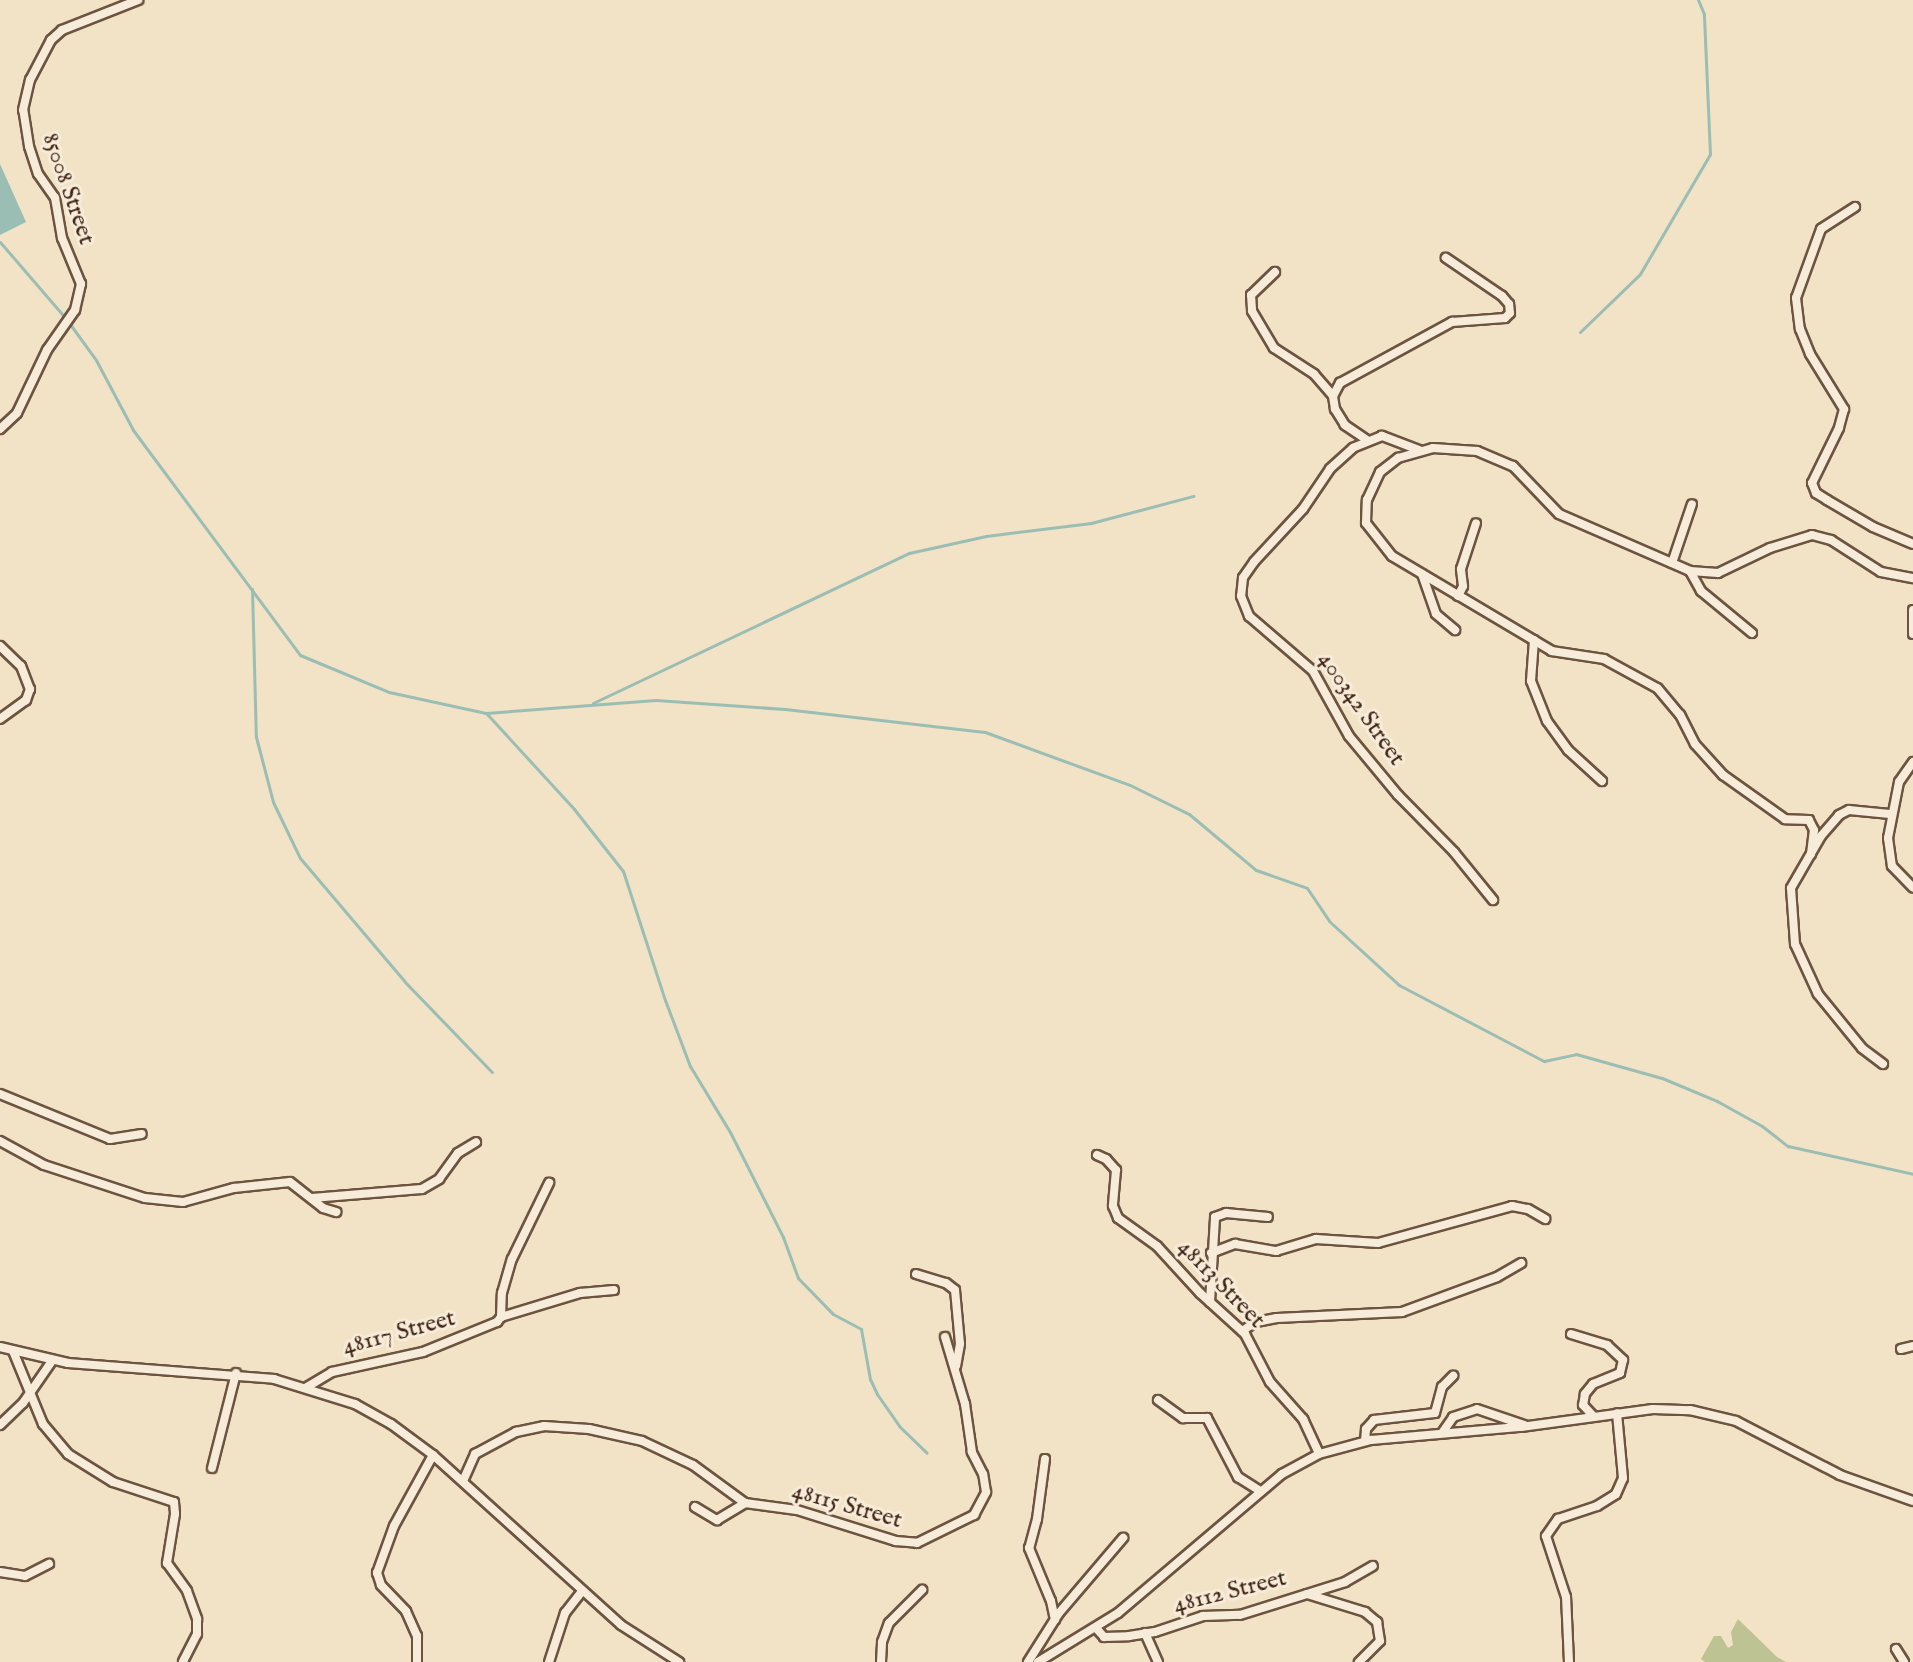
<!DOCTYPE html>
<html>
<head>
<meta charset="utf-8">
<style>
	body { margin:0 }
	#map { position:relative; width:1913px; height:1662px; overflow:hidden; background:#f2e2c6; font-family:"IM FELL English",serif }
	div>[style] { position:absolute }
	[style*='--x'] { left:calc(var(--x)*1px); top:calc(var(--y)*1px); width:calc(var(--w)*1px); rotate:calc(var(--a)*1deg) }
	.green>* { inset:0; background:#bdc393 }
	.water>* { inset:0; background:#9bbeb4 }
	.stream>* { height:3px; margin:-1.5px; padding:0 1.5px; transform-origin:1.5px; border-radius:1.5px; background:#9bbeb4 }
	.roads { filter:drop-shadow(2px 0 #6c5440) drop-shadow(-2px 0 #6c5440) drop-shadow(0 2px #6c5440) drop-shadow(0 -2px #6c5440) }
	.street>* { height:8px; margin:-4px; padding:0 4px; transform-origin:4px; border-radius:4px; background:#f7ecda }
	span { translate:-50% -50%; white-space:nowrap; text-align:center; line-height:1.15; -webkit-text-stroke:6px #f7ecda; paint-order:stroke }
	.street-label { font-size:24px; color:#402414 }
</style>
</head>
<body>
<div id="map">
	<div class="green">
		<div style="clip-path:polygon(1738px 1619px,1777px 1657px,1786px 1662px,1705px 1662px,1701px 1659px,1714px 1636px,1721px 1636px,1728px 1648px,1733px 1645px,1731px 1632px)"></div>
	</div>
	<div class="water">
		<div style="clip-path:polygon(0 164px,26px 222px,0 235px)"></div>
	</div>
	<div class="stream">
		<div style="--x:0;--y:242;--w:103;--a:49.3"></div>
		<div style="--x:67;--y:320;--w:49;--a:54.1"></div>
		<div style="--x:96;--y:360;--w:79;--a:62.1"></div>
		<div style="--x:133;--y:430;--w:280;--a:53.4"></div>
		<div style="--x:300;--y:655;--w:96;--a:22.6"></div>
		<div style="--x:389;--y:692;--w:99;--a:12.2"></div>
		<div style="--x:486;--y:713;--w:170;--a:-4.4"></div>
		<div style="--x:656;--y:700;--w:129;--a:4"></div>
		<div style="--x:785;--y:709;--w:201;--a:6.6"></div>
		<div style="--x:985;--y:732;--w:154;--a:20.1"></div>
		<div style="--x:1130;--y:785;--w:66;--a:26.2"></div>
		<div style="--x:1189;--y:814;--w:87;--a:39.9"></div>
		<div style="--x:1256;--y:870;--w:54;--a:19.4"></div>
		<div style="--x:1307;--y:888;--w:40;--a:56"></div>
		<div style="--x:1329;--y:921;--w:95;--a:42.4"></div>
		<div style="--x:1399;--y:985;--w:164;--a:27.7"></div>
		<div style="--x:1544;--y:1061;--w:33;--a:-12"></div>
		<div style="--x:1576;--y:1054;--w:89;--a:15.6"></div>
		<div style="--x:1662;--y:1078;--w:60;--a:22.7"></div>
		<div style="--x:1717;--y:1101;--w:51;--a:29.1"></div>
		<div style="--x:1762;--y:1126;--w:33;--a:38"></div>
		<div style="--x:1788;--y:1146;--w:128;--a:12.6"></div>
		<div style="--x:1580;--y:332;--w:83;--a:-44"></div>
		<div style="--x:1640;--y:274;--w:139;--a:-59.7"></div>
		<div style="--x:1710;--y:154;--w:140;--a:-92.5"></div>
		<div style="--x:1704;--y:14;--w:15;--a:-113"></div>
		<div style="--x:252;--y:589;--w:148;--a:88.5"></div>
		<div style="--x:256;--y:737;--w:67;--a:75.3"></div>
		<div style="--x:273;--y:802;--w:62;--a:64.3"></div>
		<div style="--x:300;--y:858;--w:162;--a:49.7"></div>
		<div style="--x:405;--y:982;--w:125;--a:46"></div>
		<div style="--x:593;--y:703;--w:350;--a:-25.4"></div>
		<div style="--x:909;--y:553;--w:79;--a:-12.4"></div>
		<div style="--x:986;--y:536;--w:106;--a:-7.1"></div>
		<div style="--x:1091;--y:523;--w:106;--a:-14.8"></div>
		<div style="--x:487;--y:714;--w:129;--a:47.5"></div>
		<div style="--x:574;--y:809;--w:79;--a:51.7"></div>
		<div style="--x:623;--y:871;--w:136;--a:72"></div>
		<div style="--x:665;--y:1000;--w:71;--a:69.3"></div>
		<div style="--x:690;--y:1066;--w:77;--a:58.8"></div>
		<div style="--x:730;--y:1132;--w:118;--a:63.2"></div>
		<div style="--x:783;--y:1237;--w:44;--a:69.9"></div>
		<div style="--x:798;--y:1278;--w:50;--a:45.8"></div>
		<div style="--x:833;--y:1314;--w:32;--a:28"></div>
		<div style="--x:861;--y:1329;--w:51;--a:79.8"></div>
		<div style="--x:870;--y:1379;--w:17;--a:65"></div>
		<div style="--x:877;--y:1394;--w:40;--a:55.1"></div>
		<div style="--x:900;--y:1427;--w:37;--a:44"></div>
	</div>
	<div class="roads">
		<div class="street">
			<div style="--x:1855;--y:207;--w:40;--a:147.1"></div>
			<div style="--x:1821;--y:229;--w:73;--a:109.9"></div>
			<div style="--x:1796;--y:298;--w:31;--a:83"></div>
			<div style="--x:1800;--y:329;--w:27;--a:68"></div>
			<div style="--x:1810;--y:354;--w:65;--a:58.3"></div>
			<div style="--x:1844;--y:409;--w:20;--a:105"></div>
			<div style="--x:1839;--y:428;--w:61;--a:116.1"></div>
			<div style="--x:1812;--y:483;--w:11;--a:68"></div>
			<div style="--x:1816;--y:493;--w:13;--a:32"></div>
			<div style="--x:1827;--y:500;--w:53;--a:30.4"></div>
			<div style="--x:1873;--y:527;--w:43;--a:23"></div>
			<div style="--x:1275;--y:272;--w:33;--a:136"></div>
			<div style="--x:1251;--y:295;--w:16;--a:86"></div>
			<div style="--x:1252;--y:311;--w:43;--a:59.3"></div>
			<div style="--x:1274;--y:348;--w:48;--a:33"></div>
			<div style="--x:1314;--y:374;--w:29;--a:49"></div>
			<div style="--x:0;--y:429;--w:23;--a:-43"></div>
			<div style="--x:17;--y:413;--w:70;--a:-64.5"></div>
			<div style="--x:47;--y:350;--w:49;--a:-55"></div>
			<div style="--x:75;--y:310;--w:27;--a:-77"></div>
			<div style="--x:81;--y:284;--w:50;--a:-112.4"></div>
			<div style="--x:62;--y:238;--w:41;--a:-99.9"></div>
			<div style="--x:55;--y:198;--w:29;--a:-125"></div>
			<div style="--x:38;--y:174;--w:29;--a:-108"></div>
			<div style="--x:29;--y:146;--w:36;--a:-99"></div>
			<div style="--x:23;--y:110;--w:31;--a:-77"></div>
			<div style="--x:30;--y:80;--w:45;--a:-62.3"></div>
			<div style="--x:51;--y:40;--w:15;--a:-42"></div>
			<div style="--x:62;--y:30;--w:82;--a:-21.5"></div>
			<div style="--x:1367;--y:440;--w:27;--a:-146"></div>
			<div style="--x:1345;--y:425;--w:19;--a:-122"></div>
			<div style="--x:1335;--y:409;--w:13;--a:-99"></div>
			<div style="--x:1333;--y:396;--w:15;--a:-62"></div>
			<div style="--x:1340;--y:383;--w:128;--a:-28.6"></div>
			<div style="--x:1452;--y:322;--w:53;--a:-4.3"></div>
			<div style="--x:1505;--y:318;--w:7;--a:-45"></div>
			<div style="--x:1510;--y:313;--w:9;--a:-96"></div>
			<div style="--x:1509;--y:304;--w:11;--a:-131"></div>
			<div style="--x:1502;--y:296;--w:68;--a:-145.8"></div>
			<div style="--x:1419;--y:450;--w:40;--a:-159"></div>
			<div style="--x:1382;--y:436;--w:31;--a:158"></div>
			<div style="--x:1353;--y:448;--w:31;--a:138"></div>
			<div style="--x:1330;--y:469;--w:48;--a:124"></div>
			<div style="--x:1303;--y:509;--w:72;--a:132.8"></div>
			<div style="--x:1254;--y:562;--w:19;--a:125"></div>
			<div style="--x:1243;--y:578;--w:18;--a:96"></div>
			<div style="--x:1241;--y:596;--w:22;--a:68"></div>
			<div style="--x:1249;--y:616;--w:84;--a:40.7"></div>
			<div style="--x:1313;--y:671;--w:74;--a:61"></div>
			<div style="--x:1349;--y:736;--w:77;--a:50.3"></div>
			<div style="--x:1398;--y:795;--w:80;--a:45.5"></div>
			<div style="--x:1454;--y:852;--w:62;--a:50.9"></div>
			<div style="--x:1672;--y:563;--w:62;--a:-71.3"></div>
			<div style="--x:1690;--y:571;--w:23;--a:61"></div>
			<div style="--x:1701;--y:591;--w:66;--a:39.5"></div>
			<div style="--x:1422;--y:574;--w:42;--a:70.7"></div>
			<div style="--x:1436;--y:614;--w:25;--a:40"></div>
			<div style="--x:1458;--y:596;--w:11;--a:-63"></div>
			<div style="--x:1463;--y:586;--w:17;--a:-97"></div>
			<div style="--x:1461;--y:569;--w:48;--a:-71.9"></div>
			<div style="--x:1913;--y:610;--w:24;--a:90"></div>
			<div style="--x:1534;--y:640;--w:41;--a:94.2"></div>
			<div style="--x:1531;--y:681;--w:43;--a:68.2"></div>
			<div style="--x:1547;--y:721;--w:36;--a:54"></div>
			<div style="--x:1568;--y:750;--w:46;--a:42.4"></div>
			<div style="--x:0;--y:646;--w:29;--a:44"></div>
			<div style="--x:21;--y:666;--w:25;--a:69"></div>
			<div style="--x:30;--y:689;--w:12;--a:110"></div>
			<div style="--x:26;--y:700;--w:32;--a:144"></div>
			<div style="--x:1913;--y:762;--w:24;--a:125"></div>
			<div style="--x:1899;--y:782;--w:57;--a:101.1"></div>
			<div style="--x:1888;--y:838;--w:28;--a:82"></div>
			<div style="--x:1892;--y:866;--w:30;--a:46"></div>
			<div style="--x:1811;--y:854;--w:24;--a:-83"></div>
			<div style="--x:1814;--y:830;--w:11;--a:-117"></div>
			<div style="--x:1809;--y:820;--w:24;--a:-178"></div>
			<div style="--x:1785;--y:819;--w:76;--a:-144.6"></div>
			<div style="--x:1723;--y:775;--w:42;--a:-132.1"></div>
			<div style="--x:1695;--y:744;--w:33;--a:-117"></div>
			<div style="--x:1680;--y:715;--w:35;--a:-130"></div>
			<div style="--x:1657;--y:688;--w:60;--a:-151.3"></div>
			<div style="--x:1604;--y:659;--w:53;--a:-171.3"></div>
			<div style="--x:1552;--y:651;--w:186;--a:-149.3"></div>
			<div style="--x:1392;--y:556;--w:42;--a:-128.2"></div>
			<div style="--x:1366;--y:523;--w:23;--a:-88"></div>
			<div style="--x:1367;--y:500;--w:31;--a:-65"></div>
			<div style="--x:1380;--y:472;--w:23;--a:-38"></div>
			<div style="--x:1398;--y:458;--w:36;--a:-16"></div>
			<div style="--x:1433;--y:448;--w:44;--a:3.9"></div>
			<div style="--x:1477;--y:451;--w:39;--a:23"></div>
			<div style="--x:1513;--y:466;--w:66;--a:46.2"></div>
			<div style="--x:1559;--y:514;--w:143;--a:23.5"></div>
			<div style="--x:1690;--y:571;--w:28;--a:4"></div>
			<div style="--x:1718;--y:573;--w:58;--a:-25.7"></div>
			<div style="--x:1770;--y:548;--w:44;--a:-17.2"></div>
			<div style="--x:1812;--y:535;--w:20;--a:15"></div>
			<div style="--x:1831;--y:540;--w:59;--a:32.6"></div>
			<div style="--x:1881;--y:572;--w:33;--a:11"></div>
			<div style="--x:1883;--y:1064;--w:26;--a:-143"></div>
			<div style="--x:1862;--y:1048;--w:70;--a:-129.2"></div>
			<div style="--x:1818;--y:994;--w:55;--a:-114.7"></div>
			<div style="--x:1795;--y:944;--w:56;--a:-94.1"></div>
			<div style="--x:1791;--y:888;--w:60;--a:-60"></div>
			<div style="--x:1821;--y:836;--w:28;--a:-49"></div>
			<div style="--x:1839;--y:815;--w:11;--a:-27"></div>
			<div style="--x:1849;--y:810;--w:41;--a:5.6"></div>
			<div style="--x:0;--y:1094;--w:119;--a:22.2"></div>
			<div style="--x:110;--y:1139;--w:32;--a:-9"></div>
			<div style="--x:0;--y:1141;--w:50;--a:28.6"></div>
			<div style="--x:44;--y:1165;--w:106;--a:18.1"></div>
			<div style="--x:145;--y:1198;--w:38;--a:6"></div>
			<div style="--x:183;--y:1202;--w:53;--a:-15.4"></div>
			<div style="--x:234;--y:1188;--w:56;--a:-6.1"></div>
			<div style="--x:290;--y:1182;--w:42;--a:38.2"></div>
			<div style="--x:323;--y:1208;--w:14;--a:17"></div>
			<div style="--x:1097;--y:1155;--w:10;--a:24"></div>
			<div style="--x:1106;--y:1159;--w:15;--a:48"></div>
			<div style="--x:1116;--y:1170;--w:36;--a:95"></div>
			<div style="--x:1113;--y:1206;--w:13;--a:67"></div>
			<div style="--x:1118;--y:1218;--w:48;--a:35.7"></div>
			<div style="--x:1157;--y:1246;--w:64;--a:47.5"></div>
			<div style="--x:1200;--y:1293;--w:61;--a:42.3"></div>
			<div style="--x:1245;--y:1334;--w:54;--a:62.5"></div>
			<div style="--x:1270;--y:1382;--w:50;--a:48.3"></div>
			<div style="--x:1303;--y:1419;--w:38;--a:65"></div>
			<div style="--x:312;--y:1198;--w:110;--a:-4.7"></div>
			<div style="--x:422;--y:1189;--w:20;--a:-30"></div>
			<div style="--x:439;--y:1179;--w:32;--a:-54"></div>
			<div style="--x:458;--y:1153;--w:21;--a:-31"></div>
			<div style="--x:1211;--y:1253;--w:26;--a:-21"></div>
			<div style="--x:1235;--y:1244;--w:42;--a:9.7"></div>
			<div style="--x:1276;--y:1251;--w:42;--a:-16.7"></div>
			<div style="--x:1316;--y:1239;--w:62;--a:3.7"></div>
			<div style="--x:1378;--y:1243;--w:139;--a:-15.4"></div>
			<div style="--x:1512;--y:1206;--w:16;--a:11"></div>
			<div style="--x:1528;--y:1209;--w:20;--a:30"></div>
			<div style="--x:916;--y:1274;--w:31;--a:17"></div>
			<div style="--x:946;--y:1283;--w:11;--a:38"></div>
			<div style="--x:955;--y:1290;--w:54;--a:84.7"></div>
			<div style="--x:960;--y:1344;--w:22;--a:100"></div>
			<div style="--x:1210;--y:1302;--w:85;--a:-86.6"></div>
			<div style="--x:1215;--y:1217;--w:12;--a:-20"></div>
			<div style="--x:1226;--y:1213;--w:42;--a:5.4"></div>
			<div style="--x:501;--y:1317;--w:83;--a:-16.9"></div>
			<div style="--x:580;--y:1293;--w:34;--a:-5"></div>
			<div style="--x:1242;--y:1331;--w:17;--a:-33"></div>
			<div style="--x:1256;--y:1322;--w:21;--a:-11"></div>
			<div style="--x:1277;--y:1318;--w:125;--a:-2.7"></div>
			<div style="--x:1402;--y:1312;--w:101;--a:-20.2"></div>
			<div style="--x:1497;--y:1277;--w:28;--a:-30"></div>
			<div style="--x:1571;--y:1334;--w:38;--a:17"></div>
			<div style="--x:1607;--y:1345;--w:22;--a:43"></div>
			<div style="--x:1623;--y:1360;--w:13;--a:103"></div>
			<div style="--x:1620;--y:1373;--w:29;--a:158"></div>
			<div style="--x:1593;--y:1384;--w:13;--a:129"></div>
			<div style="--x:1585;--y:1394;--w:11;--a:100"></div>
			<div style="--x:1583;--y:1405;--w:16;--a:47"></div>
			<div style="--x:0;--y:1347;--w:70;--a:13.2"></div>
			<div style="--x:68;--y:1363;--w:207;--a:4.4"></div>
			<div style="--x:274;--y:1379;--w:85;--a:17.2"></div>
			<div style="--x:355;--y:1404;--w:41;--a:29.1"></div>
			<div style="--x:391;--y:1424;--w:52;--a:36.4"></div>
			<div style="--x:433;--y:1455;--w:253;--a:42.1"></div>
			<div style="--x:621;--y:1625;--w:69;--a:32.5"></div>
			<div style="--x:1901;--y:1349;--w:12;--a:-14"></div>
			<div style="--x:13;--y:1351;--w:79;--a:67.7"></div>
			<div style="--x:43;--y:1424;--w:39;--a:50"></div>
			<div style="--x:68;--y:1454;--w:53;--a:31.9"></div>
			<div style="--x:113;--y:1482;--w:64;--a:18.2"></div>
			<div style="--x:174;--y:1502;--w:12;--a:85"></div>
			<div style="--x:175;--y:1514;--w:50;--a:99.3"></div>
			<div style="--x:167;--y:1563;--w:34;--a:54"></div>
			<div style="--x:187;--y:1591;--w:30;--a:70"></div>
			<div style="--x:197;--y:1619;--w:15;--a:90"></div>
			<div style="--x:197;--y:1634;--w:31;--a:117"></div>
			<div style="--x:307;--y:1387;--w:29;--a:-31"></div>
			<div style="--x:332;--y:1372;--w:93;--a:-12.4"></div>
			<div style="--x:423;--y:1352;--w:80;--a:-22.1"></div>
			<div style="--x:497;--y:1322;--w:6;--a:-51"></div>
			<div style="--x:501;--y:1317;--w:24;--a:-88"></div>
			<div style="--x:502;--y:1293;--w:35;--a:-74"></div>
			<div style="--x:512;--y:1259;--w:85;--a:-64"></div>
			<div style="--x:1158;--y:1400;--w:31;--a:36"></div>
			<div style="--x:1183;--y:1418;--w:24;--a:0"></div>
			<div style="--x:1207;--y:1418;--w:67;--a:62.3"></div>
			<div style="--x:1238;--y:1477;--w:26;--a:32"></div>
			<div style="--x:0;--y:1425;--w:32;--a:-44"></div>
			<div style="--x:23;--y:1403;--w:51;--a:-55.4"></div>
			<div style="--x:1442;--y:1433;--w:19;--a:-55"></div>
			<div style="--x:1453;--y:1417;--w:25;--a:-18"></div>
			<div style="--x:1477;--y:1409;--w:50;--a:18.8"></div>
			<div style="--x:1365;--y:1441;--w:12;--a:-85"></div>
			<div style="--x:1366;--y:1429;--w:12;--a:-48"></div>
			<div style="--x:1374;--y:1420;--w:61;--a:-6.5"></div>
			<div style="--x:1435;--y:1413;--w:27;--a:-75"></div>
			<div style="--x:1442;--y:1387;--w:16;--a:-45"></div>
			<div style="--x:1045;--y:1459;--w:61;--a:97.6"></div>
			<div style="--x:1037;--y:1519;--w:30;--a:105"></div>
			<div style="--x:1029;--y:1548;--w:57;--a:67.5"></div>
			<div style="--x:1051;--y:1601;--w:19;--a:78"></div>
			<div style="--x:212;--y:1468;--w:98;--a:-75.8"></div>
			<div style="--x:463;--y:1481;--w:30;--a:-66"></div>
			<div style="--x:475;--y:1454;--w:47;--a:-28.2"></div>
			<div style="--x:516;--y:1432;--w:29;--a:-12"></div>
			<div style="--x:544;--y:1426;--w:45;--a:3.8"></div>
			<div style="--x:589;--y:1429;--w:54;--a:12.8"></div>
			<div style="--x:642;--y:1441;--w:56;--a:25.2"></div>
			<div style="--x:693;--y:1465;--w:64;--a:36.2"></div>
			<div style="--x:745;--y:1503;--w:52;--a:7.7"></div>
			<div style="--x:797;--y:1510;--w:104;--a:17.4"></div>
			<div style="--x:896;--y:1541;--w:21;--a:5"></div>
			<div style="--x:917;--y:1543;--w:64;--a:-26.2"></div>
			<div style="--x:974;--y:1515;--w:26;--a:-62"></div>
			<div style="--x:986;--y:1492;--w:18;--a:-99"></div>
			<div style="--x:983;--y:1474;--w:25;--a:-117"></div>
			<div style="--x:972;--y:1452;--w:49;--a:-98.3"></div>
			<div style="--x:965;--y:1404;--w:70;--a:-106.6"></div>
			<div style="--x:695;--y:1507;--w:26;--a:31"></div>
			<div style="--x:717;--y:1520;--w:33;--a:-31"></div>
			<div style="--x:0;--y:1572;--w:25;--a:9"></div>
			<div style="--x:25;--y:1576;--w:27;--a:-27"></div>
			<div style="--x:1307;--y:1594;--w:61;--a:17.2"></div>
			<div style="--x:1365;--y:1612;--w:16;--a:40"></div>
			<div style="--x:1377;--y:1622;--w:19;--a:81"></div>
			<div style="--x:1380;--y:1641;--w:30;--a:135"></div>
			<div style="--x:1096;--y:1628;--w:12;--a:48"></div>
			<div style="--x:1104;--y:1637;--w:25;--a:-2"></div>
			<div style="--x:1129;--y:1636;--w:26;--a:-9"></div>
			<div style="--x:1155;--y:1632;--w:51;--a:-18.4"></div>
			<div style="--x:1203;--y:1616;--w:37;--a:-2"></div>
			<div style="--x:1240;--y:1615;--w:110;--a:-17.4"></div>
			<div style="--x:1345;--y:1582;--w:32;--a:-30"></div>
			<div style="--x:1145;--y:1633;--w:32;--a:66"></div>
			<div style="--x:1896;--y:1649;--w:15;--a:58"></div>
			<div style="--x:417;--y:1662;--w:26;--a:-90"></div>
			<div style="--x:417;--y:1636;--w:27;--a:-114"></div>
			<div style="--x:406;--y:1611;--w:36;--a:-134"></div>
			<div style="--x:381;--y:1585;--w:13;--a:-108"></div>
			<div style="--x:377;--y:1573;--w:50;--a:-70.1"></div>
			<div style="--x:394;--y:1526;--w:81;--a:-61.2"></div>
			<div style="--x:549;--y:1662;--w:52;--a:-71.9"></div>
			<div style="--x:565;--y:1613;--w:28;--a:-52"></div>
			<div style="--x:881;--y:1662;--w:20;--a:-87"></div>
			<div style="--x:882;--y:1642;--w:20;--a:-70"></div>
			<div style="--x:889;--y:1623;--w:47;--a:-45"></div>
			<div style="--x:1028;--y:1662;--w:58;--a:-57.7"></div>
			<div style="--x:1059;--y:1613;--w:99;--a:-49.5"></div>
			<div style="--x:1038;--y:1662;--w:94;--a:-31.5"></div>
			<div style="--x:1118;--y:1613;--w:215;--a:-40.3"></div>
			<div style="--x:1282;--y:1474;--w:42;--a:-28.4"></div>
			<div style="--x:1319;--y:1454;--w:54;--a:-15.1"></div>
			<div style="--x:1371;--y:1440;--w:151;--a:-5"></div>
			<div style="--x:1521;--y:1427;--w:133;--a:-7.8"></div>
			<div style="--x:1653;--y:1409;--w:37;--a:2"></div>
			<div style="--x:1690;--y:1410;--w:47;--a:13.4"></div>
			<div style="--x:1736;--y:1421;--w:117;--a:27.4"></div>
			<div style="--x:1840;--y:1475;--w:77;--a:19.6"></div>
			<div style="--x:1569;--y:1662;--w:65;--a:-92.6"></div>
			<div style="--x:1566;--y:1597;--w:64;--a:-108.2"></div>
			<div style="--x:1546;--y:1536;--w:21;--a:-55"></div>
			<div style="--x:1558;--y:1519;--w:41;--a:-18.4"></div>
			<div style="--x:1597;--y:1506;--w:22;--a:-32"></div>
			<div style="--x:1616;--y:1494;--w:17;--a:-66"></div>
			<div style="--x:1623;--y:1478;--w:65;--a:-95.3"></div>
		</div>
	</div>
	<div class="street-label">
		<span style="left:68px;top:189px;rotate:71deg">85008 Street</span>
		<span style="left:1361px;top:709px;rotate:55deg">400342 Street</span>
		<span style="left:1221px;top:1284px;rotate:46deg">48113 Street</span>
		<span style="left:399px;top:1333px;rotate:-15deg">48117 Street</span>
		<span style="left:847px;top:1506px;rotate:16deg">48115 Street</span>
		<span style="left:1230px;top:1592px;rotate:-14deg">48112 Street</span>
	</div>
</div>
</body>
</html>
